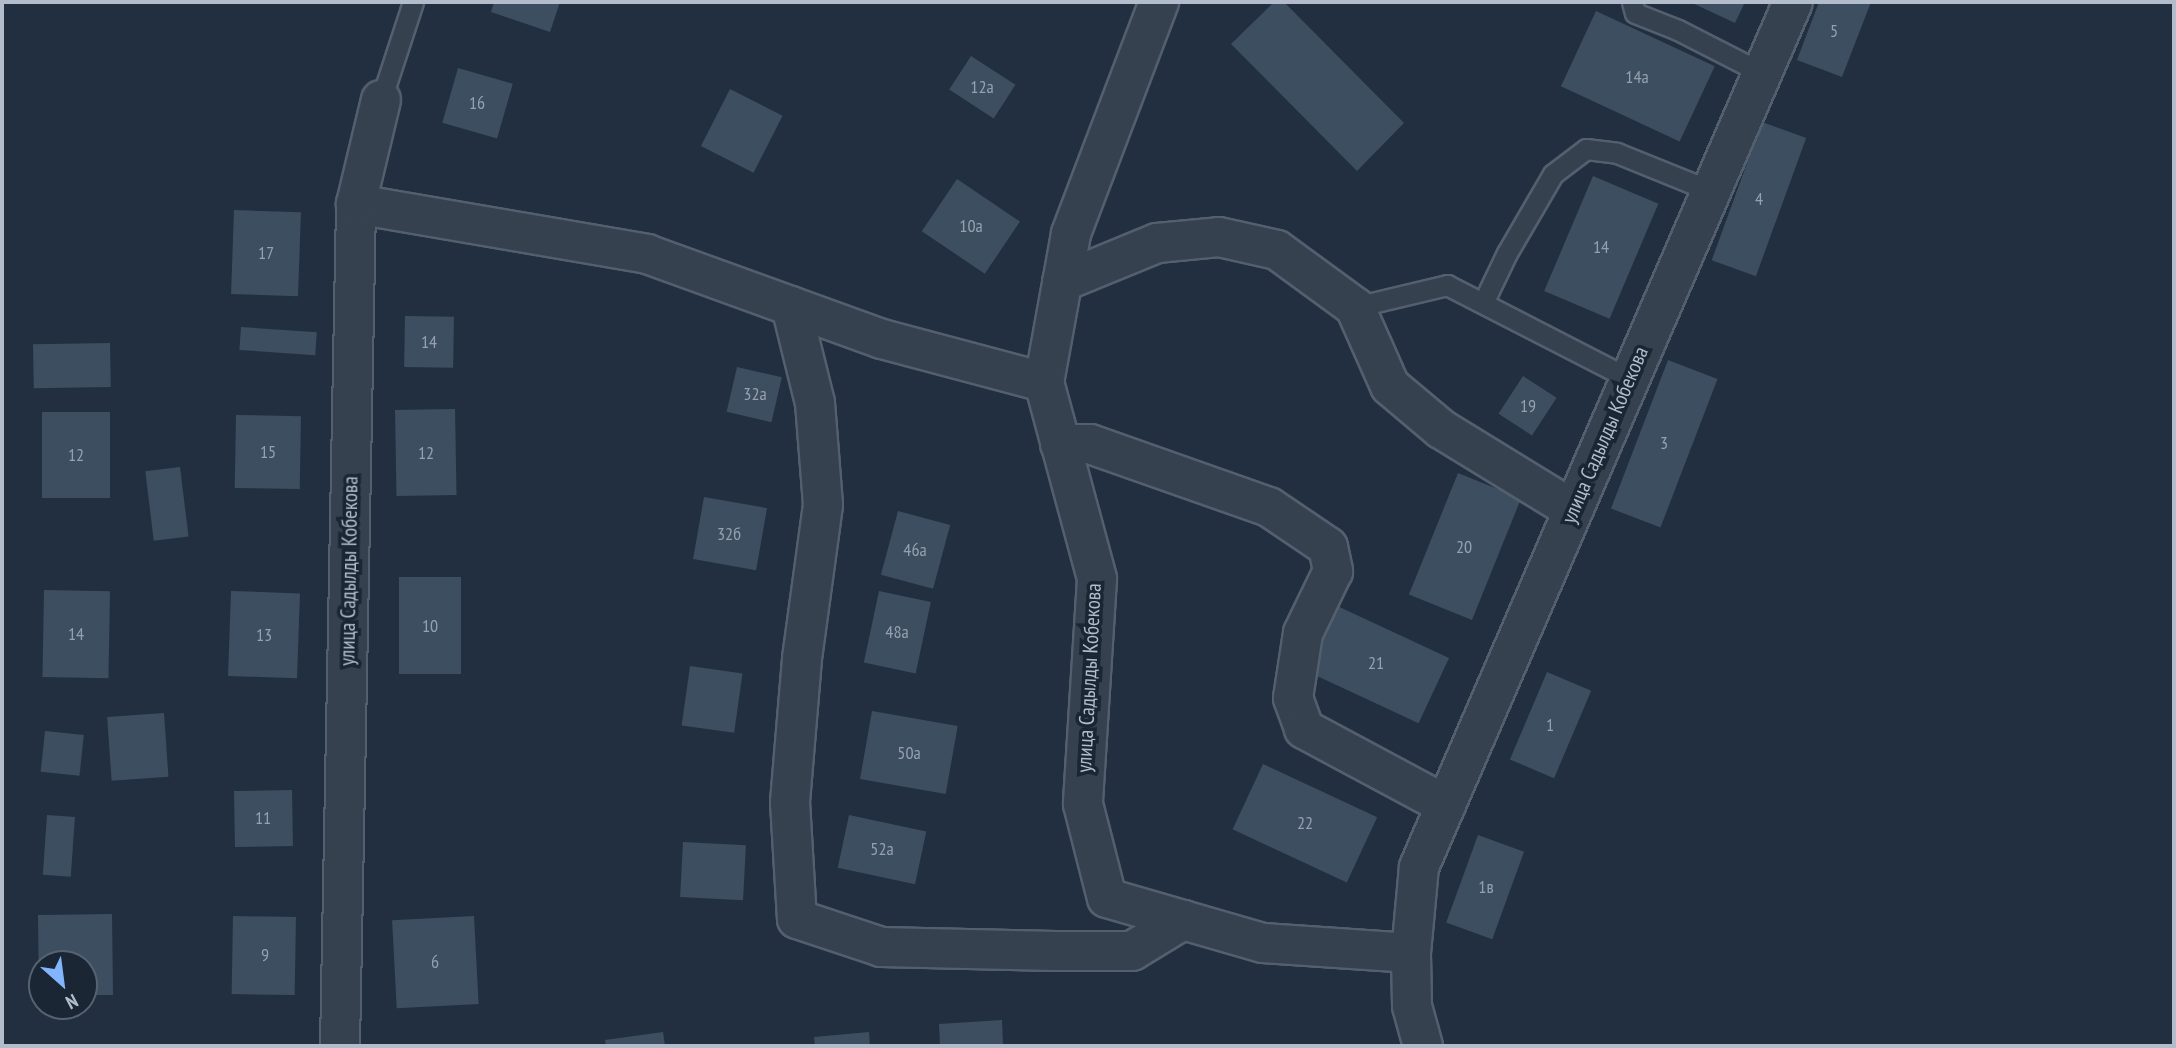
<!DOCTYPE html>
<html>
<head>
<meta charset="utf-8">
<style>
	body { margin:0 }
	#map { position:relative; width:2176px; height:1048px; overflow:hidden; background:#222f41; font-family:"PT Sans Narrow",sans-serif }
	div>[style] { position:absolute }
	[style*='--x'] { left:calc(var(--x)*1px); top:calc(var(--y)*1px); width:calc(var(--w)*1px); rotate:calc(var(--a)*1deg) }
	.building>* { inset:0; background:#3d4e60; transform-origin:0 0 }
	.roads { filter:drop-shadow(2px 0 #545f6e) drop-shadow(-2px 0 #545f6e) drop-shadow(0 2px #545f6e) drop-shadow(0 -2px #545f6e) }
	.service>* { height:19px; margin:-9.5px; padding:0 9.5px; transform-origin:9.5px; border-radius:9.5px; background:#364150 }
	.minor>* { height:38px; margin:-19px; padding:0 19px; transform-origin:19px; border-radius:19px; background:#364150 }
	span { translate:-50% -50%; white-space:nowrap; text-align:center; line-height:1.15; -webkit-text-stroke:7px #1b2635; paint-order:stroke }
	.number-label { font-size:18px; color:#95a0b0 }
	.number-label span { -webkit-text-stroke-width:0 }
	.street-label { font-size:21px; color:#b2bccb }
	.frame { position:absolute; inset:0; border:4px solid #b2bccb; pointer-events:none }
	.north { position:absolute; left:28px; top:950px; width:70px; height:70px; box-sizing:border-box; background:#1b2635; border:2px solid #576271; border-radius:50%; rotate:152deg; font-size:19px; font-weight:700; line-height:28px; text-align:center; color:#b2bccb }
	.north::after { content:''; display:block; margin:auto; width:24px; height:32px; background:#83b5ff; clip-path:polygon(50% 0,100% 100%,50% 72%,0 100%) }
</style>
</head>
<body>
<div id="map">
	<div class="building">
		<div style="clip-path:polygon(494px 2px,560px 2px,550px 32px,491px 12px)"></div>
		<div style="clip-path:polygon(1274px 2px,1284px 2px,1404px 123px,1357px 171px,1231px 44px)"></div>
		<div style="clip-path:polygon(1690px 2px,1745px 2px,1735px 23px)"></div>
		<div style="clip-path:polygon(1819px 2px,1871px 2px,1842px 77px,1797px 60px)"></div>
		<div style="left:1596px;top:11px;width:131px;height:83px;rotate:25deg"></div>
		<div style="left:971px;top:56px;width:53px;height:40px;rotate:33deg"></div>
		<div style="left:458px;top:68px;width:57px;height:57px;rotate:16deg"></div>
		<div style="left:730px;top:89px;width:59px;height:64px;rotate:27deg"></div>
		<div style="left:1762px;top:122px;width:47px;height:147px;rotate:20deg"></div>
		<div style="left:1593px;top:176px;width:71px;height:125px;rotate:23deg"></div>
		<div style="left:957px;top:179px;width:76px;height:63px;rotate:34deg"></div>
		<div style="left:234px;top:210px;width:67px;height:84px;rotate:2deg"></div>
		<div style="left:405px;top:316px;width:49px;height:51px;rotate:1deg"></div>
		<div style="left:241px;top:327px;width:76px;height:23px;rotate:4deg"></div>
		<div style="left:110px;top:343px;width:44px;height:77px;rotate:89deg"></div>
		<div style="left:1668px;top:360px;width:53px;height:159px;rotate:21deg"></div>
		<div style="left:737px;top:367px;width:46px;height:46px;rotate:13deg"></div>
		<div style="left:1523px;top:376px;width:40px;height:45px;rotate:33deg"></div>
		<div style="left:455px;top:409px;width:86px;height:60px;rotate:89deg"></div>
		<div style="left:42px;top:412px;width:68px;height:86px"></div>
		<div style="left:236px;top:415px;width:65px;height:73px;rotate:1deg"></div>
		<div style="left:180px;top:467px;width:70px;height:35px;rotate:83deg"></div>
		<div style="left:1458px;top:473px;width:68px;height:131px;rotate:22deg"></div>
		<div style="left:704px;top:497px;width:64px;height:63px;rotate:10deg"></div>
		<div style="left:898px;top:511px;width:54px;height:66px;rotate:15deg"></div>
		<div style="left:461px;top:577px;width:97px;height:62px;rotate:90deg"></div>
		<div style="left:44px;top:590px;width:66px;height:87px;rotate:1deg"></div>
		<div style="left:231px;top:591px;width:69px;height:85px;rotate:2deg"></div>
		<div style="left:879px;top:591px;width:53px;height:73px;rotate:12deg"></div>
		<div style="left:1333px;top:604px;width:128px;height:72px;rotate:25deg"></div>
		<div style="left:690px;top:666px;width:53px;height:60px;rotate:8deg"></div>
		<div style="left:1547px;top:672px;width:48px;height:95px;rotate:23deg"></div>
		<div style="left:872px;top:711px;width:87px;height:69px;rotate:10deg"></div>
		<div style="left:164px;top:713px;width:64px;height:57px;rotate:86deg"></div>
		<div style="left:45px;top:731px;width:39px;height:41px;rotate:6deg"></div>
		<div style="left:1263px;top:764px;width:126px;height:72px;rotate:25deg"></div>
		<div style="left:292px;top:790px;width:56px;height:58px;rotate:89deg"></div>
		<div style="left:47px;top:815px;width:28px;height:60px;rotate:4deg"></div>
		<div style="left:849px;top:815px;width:79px;height:54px;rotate:12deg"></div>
		<div style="left:1478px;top:835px;width:49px;height:93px;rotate:20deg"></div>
		<div style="left:683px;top:842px;width:63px;height:55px;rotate:3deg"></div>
		<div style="clip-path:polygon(112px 914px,113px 995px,84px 995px,84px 964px,42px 964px,42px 995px,39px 995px,38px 915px)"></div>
		<div style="left:233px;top:916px;width:63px;height:78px;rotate:1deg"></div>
		<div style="left:474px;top:916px;width:88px;height:82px;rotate:87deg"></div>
		<div style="clip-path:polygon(1002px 1020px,1003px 1046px,940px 1046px,939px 1024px)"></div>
		<div style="clip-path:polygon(663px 1032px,665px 1046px,606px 1046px,605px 1040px)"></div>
		<div style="clip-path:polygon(869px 1032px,870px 1046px,815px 1046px,814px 1037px)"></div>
	</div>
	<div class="roads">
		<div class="service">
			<div style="--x:1632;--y:2;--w:11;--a:75"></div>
			<div style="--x:1635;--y:13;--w:46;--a:21.6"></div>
			<div style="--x:1678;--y:30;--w:94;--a:27.1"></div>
			<div style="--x:381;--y:100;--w:103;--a:-71.9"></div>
			<div style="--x:1483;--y:303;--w:55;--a:-64.4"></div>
			<div style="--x:1507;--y:253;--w:91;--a:-59.8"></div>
			<div style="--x:1553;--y:174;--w:41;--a:-37.1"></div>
			<div style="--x:1586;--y:149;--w:31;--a:7"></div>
			<div style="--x:1617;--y:153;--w:101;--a:22"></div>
			<div style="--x:1355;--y:307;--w:95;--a:-13.4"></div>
			<div style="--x:1447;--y:285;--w:206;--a:27.2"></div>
		</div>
		<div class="minor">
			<div style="--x:1159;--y:2;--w:248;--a:110.8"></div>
			<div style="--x:1071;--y:234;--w:150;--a:100.3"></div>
			<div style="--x:1044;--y:382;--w:204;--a:74.9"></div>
			<div style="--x:1097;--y:579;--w:225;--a:93.6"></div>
			<div style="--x:1083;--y:804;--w:97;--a:75.7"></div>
			<div style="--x:1107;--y:898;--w:162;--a:16.1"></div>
			<div style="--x:1263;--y:943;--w:148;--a:3.9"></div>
			<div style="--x:356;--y:204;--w:295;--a:9.7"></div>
			<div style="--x:647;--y:254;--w:250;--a:19.9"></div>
			<div style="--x:882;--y:339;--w:168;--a:14.9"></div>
			<div style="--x:1062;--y:282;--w:103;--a:-22.3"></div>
			<div style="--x:1157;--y:243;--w:62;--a:-5.5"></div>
			<div style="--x:1219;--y:237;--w:59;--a:12.6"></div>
			<div style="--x:1277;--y:250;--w:97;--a:36.2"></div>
			<div style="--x:1355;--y:307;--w:86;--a:66.1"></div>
			<div style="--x:1390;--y:386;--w:67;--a:40.1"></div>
			<div style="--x:1441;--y:429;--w:155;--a:31.5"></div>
			<div style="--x:791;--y:306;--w:100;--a:76.1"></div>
			<div style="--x:815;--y:403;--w:102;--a:85.5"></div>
			<div style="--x:823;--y:505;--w:155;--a:97.8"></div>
			<div style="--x:802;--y:659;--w:144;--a:94.8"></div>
			<div style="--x:790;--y:802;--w:117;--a:86.6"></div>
			<div style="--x:797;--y:919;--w:89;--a:18.4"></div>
			<div style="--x:881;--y:947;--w:174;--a:1.3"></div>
			<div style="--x:1055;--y:951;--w:77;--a:0"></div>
			<div style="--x:1132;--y:951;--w:60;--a:-31.3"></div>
			<div style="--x:1060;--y:444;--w:30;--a:0"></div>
			<div style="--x:1090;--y:444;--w:190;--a:19.4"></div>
			<div style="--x:1269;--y:507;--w:71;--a:34.1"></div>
			<div style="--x:1328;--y:547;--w:25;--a:78"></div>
			<div style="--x:1333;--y:571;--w:69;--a:115.8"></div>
			<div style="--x:1303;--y:633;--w:66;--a:98.7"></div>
			<div style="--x:1293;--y:698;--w:33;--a:70"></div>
			<div style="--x:1304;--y:729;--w:161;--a:28.2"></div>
			<div style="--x:340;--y:1046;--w:842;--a:-88.91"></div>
			<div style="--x:356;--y:204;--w:107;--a:-76.5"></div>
			<div style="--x:1423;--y:1046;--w:41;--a:-105.4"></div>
			<div style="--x:1412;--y:1006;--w:53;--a:-91.1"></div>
			<div style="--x:1411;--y:953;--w:86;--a:-84.7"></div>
			<div style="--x:1419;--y:867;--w:942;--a:-66.62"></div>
		</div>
	</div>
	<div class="number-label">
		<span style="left:1834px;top:31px">5</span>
		<span style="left:1637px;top:77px">14а</span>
		<span style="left:982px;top:87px">12а</span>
		<span style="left:477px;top:103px">16</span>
		<span style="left:1759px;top:199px">4</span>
		<span style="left:971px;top:226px">10а</span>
		<span style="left:1601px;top:247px">14</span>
		<span style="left:266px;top:253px">17</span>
		<span style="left:429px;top:342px">14</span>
		<span style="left:755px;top:394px">32а</span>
		<span style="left:1528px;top:406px">19</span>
		<span style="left:1664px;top:443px">3</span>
		<span style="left:268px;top:452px">15</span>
		<span style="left:426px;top:453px">12</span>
		<span style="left:76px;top:455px">12</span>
		<span style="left:729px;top:534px">32б</span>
		<span style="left:1464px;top:547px">20</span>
		<span style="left:915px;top:550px">46а</span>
		<span style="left:430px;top:626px">10</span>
		<span style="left:897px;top:632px">48а</span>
		<span style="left:76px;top:634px">14</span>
		<span style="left:264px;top:635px">13</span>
		<span style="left:1376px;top:663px">21</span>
		<span style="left:1550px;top:725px">1</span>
		<span style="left:909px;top:753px">50а</span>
		<span style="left:263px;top:818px">11</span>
		<span style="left:1305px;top:823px">22</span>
		<span style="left:882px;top:849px">52а</span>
		<span style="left:1486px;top:887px">1в</span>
		<span style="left:265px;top:955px">9</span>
		<span style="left:435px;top:962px">6</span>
	</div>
	<div class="street-label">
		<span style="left:1605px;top:435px;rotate:-67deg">улица Садылды Кобекова</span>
		<span style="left:349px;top:571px;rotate:-89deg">улица Садылды Кобекова</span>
		<span style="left:1089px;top:678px;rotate:-87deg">улица Садылды Кобекова</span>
	</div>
	<div class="frame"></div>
	<div class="north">N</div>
</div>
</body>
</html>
